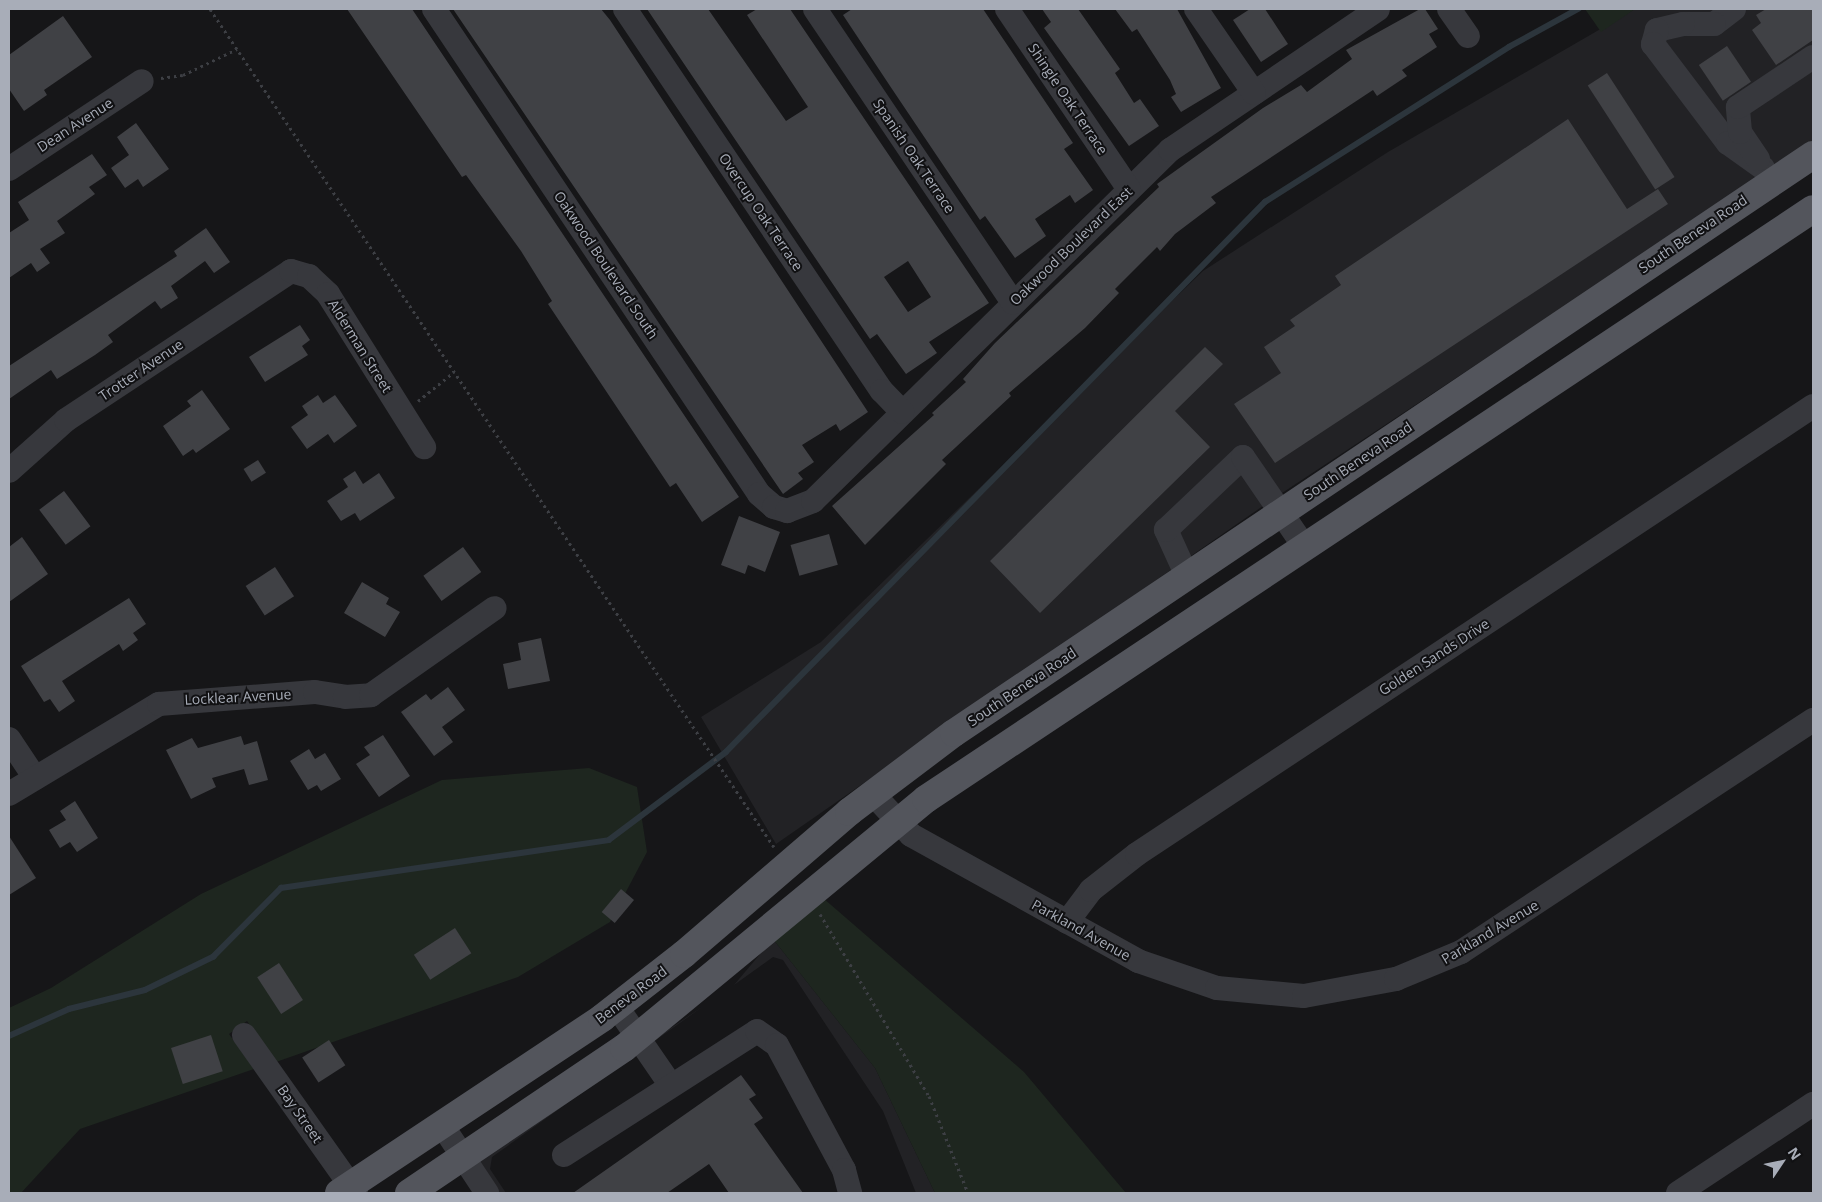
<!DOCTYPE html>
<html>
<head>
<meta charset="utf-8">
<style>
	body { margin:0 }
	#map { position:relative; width:1822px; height:1202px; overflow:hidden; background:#161618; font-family:"Open Sans",sans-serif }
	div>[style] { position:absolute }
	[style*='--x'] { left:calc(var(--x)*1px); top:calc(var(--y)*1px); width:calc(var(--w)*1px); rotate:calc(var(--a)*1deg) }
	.built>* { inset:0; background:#222225 }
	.green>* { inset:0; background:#1e261f }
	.stream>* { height:5.5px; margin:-2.75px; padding:0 2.75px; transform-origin:2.75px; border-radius:2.75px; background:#2c353c }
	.building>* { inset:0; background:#404145; transform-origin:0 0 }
	.path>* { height:3px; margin-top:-1.5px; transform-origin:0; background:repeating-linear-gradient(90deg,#3d3f44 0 2.5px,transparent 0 6.5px) }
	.minor>* { height:24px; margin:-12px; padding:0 12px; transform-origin:12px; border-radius:12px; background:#37383d }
	.major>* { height:28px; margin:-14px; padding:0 14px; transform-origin:14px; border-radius:14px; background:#53555c }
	span { translate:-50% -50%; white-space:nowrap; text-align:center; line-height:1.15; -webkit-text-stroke:4px #111113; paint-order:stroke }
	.street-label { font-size:14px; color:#a8adb8 }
	.frame { position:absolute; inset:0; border:10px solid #a8adb8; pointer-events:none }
	.north { position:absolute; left:1757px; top:1137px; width:50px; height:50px; -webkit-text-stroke:4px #111113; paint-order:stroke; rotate:56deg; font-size:14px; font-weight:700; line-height:20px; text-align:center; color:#a8adb8 }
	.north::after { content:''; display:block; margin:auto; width:18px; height:22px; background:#a8adb8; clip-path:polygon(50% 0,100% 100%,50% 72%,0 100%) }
</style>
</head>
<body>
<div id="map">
	<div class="built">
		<div style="clip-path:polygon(1635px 9px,1813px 9px,1813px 142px,1273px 499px,776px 844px,701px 717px,821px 642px,1203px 271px,1388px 152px)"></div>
		<div style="clip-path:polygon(773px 939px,875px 1068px,935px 1193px,916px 1193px,883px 1111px,783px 960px,773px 957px,734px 985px)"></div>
		<div style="clip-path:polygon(705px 1005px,492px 1157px,490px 1169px,506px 1193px,477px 1193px,462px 1169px)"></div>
	</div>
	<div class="green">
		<div style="clip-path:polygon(1585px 9px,1635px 9px,1601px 32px)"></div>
		<div style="clip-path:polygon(589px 768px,637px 787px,647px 852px,610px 922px,518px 977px,276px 1062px,247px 1021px,229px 1034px,254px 1069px,80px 1129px,21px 1193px,9px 1193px,9px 1008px,51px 988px,201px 894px,442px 780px)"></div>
		<div style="clip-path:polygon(823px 898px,1024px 1072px,1126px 1193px,935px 1193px,875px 1068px,773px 939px)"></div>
	</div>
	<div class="stream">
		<div style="--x:9;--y:1036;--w:66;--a:-24.2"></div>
		<div style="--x:69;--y:1009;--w:78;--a:-14"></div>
		<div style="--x:145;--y:990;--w:76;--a:-25.9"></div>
		<div style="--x:213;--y:957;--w:97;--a:-45.4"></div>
		<div style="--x:281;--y:888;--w:331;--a:-8.3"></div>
		<div style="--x:609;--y:840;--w:146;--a:-36.9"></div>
		<div style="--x:726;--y:752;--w:770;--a:-45.58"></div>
		<div style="--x:1265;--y:202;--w:289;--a:-32.4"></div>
		<div style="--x:1509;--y:47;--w:79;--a:-28.8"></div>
	</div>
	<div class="building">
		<div style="clip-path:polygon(347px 9px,412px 9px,739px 497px,702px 522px,676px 483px,670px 487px,548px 304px,552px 301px,521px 251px,466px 175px,462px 177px)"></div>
		<div style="clip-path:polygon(453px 9px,601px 9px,610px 20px,868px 412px,840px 431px,836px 424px,802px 445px,814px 462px,798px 473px,803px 479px,783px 494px)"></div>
		<div style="clip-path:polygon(evenodd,647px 9px,708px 9px,786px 121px,808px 107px,747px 15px,757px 9px,790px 9px,989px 303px,929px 342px,937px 353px,906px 374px,877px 334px,870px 339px,647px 9px,908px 261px,931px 297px,908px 312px,884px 277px,908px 261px)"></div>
		<div style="clip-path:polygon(852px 9px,983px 9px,1073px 143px,1064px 149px,1093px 190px,1075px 203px,1070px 195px,1035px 219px,1046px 236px,1015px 258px,985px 216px,980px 220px,890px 86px,843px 15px)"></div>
		<div style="clip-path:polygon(1042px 9px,1078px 9px,1120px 69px,1115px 73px,1134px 103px,1140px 99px,1159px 126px,1129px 146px,1044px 28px,1051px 22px)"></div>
		<div style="clip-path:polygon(1115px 9px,1177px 9px,1221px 88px,1181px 112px,1171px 97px,1176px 94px,1170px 80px,1137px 29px,1132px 32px)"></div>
		<div style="clip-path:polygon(1250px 9px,1265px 9px,1288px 44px,1261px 62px,1233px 20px)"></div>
		<div style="clip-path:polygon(1420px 9px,1425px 9px,1438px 29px,1429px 34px,1437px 47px,1402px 70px,1407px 76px,1377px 96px,1373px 90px,1211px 197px,1216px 203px,1175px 234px,1160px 251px,1157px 247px,1115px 289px,1119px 293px,1085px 328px,1009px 393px,1011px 396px,942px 460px,946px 464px,865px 545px,832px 506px,934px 415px,932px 413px,966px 382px,963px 379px,995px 343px,1159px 187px,1157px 184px,1263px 108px,1301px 85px,1307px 92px,1352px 59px,1346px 50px)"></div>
		<div style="clip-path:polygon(1766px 9px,1813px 9px,1813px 40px,1776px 65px,1752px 30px,1761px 23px,1756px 15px)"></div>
		<div style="clip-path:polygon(63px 16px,92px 57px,44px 90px,47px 95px,24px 111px,9px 89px,9px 55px)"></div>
		<div style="left:1727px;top:46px;width:43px;height:34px;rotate:56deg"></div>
		<div style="left:1607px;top:73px;width:124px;height:23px;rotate:57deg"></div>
		<div style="clip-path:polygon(1568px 119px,1627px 209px,1658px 189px,1668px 204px,1275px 463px,1234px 404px,1281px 373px,1264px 347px,1295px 326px,1290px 320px,1341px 285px,1335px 276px)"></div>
		<div style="clip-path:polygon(136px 123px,169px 169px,143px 187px,138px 179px,125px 188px,111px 168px,129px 155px,117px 137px)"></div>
		<div style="clip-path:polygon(92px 154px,107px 175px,89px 187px,95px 194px,57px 221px,65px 233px,40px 249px,50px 263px,37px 272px,31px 263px,9px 278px,9px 233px,29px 220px,18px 202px)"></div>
		<div style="clip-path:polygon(206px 228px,230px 262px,214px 273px,205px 261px,171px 286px,178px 298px,161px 309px,155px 301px,108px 335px,113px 342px,95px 355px,57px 379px,51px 370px,9px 399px,9px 366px,177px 256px,174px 251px)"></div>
		<div style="clip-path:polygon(300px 325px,310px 340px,302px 346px,308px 355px,265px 382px,249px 357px)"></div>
		<div style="clip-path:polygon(1205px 347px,1223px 364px,1175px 411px,1210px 447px,1040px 613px,990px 561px)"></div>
		<div style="clip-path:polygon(202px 390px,230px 429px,196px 453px,193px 449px,183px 456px,163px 426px,191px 406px,187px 401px)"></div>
		<div style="clip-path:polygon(318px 395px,323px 403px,335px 395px,357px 426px,334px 443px,328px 434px,307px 449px,291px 427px,308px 415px,302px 406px)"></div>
		<div style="left:258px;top:460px;width:15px;height:17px;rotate:58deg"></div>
		<div style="clip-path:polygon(355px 471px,363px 484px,379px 473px,395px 498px,360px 521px,355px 513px,341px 521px,327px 501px,348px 487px,343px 479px)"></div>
		<div style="left:64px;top:491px;width:44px;height:31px;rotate:53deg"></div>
		<div style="clip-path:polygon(739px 516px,780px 532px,765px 572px,748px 565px,745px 574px,721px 565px)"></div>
		<div style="left:829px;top:534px;width:32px;height:40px;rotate:74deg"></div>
		<div style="clip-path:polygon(22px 537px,48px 574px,9px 602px,9px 547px)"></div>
		<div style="left:463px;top:547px;width:31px;height:49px;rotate:54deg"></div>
		<div style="left:275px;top:567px;width:35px;height:35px;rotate:57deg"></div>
		<div style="clip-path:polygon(362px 582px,389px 598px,386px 604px,400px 612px,385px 637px,344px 613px)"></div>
		<div style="clip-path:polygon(129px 598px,146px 624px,133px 633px,138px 640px,123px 651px,119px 644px,62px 681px,75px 701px,59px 712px,50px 699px,44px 702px,21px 666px)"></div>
		<div style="clip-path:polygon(541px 638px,550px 681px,508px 689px,503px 664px,521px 660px,518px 643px)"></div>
		<div style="clip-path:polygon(448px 687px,465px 710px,442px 727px,453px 742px,434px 756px,401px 712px,426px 694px,431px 700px)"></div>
		<div style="clip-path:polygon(383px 735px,410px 776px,379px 797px,356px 764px,370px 755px,364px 747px)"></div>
		<div style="clip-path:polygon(241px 736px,244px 745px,257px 741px,268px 780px,249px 785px,244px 769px,212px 778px,216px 787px,191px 799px,166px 750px,192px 738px,198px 748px)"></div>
		<div style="clip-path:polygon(309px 749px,315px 759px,325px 753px,341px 779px,321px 791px,317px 785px,308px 790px,290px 761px)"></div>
		<div style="clip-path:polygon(75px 801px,98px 838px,77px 852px,70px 842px,60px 848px,49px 830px,66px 820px,60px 811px)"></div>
		<div style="clip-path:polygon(9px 836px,36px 878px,9px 895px)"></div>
		<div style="left:621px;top:889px;width:17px;height:30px;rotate:40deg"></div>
		<div style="left:455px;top:928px;width:30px;height:49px;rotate:57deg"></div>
		<div style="left:279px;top:963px;width:44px;height:26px;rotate:57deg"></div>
		<div style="left:211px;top:1035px;width:38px;height:42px;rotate:72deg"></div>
		<div style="left:329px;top:1040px;width:30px;height:32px;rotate:57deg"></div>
		<div style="clip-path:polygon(741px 1075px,756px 1095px,749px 1099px,763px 1118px,754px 1124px,803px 1193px,729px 1193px,709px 1164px,667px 1193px,573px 1193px)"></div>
	</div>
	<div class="path">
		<div style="--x:210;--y:9;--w:1010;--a:56.06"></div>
		<div style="--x:161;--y:78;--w:22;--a:-8"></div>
		<div style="--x:183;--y:75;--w:60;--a:-25.7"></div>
		<div style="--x:418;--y:401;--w:46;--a:-38.9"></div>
		<div style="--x:820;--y:914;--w:212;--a:59.1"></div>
		<div style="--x:929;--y:1096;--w:105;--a:68.1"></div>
	</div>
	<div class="minor">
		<div style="--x:434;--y:9;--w:584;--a:56.17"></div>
		<div style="--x:759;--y:494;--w:20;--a:41"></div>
		<div style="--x:774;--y:507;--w:14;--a:17"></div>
		<div style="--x:787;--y:511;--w:28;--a:-21"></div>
		<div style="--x:813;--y:501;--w:501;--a:-44.51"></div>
		<div style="--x:1170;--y:150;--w:251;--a:-34.1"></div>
		<div style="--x:625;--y:9;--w:460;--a:56.1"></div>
		<div style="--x:882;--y:391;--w:29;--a:46"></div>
		<div style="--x:815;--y:9;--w:354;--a:56"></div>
		<div style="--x:1007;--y:9;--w:217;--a:55.9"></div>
		<div style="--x:1196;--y:9;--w:102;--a:55.4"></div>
		<div style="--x:1449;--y:9;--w:33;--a:55"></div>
		<div style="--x:1734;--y:9;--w:25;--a:143"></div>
		<div style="--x:1714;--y:24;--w:31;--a:180"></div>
		<div style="--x:1683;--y:24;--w:27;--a:167"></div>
		<div style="--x:1657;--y:30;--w:15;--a:106"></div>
		<div style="--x:1653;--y:44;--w:124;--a:52.9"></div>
		<div style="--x:1728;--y:143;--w:43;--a:35.5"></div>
		<div style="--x:1758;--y:159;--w:32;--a:-124"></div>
		<div style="--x:1740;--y:132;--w:25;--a:-95"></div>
		<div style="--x:1738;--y:107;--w:90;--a:-33.7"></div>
		<div style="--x:9;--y:169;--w:159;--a:-33.5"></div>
		<div style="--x:9;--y:471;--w:76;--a:-41.8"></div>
		<div style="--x:66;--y:420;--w:270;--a:-33.5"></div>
		<div style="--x:291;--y:271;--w:19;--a:16"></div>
		<div style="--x:309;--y:276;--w:26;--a:43"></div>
		<div style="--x:328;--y:294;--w:181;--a:57.9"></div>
		<div style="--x:1187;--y:576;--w:51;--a:-114.5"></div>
		<div style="--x:1166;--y:530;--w:106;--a:-43.5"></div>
		<div style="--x:1243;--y:457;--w:108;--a:55.6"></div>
		<div style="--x:9;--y:739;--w:47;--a:56.3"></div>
		<div style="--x:872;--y:793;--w:57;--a:47.1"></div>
		<div style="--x:911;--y:835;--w:260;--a:29"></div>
		<div style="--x:1138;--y:961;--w:83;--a:18.9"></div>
		<div style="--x:1217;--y:988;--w:87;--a:5.3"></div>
		<div style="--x:1304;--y:996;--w:94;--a:-10.5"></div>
		<div style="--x:1396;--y:979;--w:70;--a:-22.6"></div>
		<div style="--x:1461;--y:952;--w:422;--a:-33.4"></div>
		<div style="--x:9;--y:794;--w:175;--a:-31"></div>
		<div style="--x:159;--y:704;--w:156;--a:-4.4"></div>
		<div style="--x:315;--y:692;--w:30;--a:9"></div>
		<div style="--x:345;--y:697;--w:26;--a:-4"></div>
		<div style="--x:371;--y:695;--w:151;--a:-35.1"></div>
		<div style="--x:1067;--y:922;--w:40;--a:-53"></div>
		<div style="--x:1091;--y:890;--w:58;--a:-38"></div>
		<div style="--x:1137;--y:854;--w:811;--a:-33.53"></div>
		<div style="--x:617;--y:1007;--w:93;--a:55.5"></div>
		<div style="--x:244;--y:1035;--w:194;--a:54.7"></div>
		<div style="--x:442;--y:1125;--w:82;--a:56.5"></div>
		<div style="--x:564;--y:1155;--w:229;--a:-32.7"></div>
		<div style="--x:757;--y:1031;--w:24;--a:35"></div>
		<div style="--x:777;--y:1045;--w:142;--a:61.8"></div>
		<div style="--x:844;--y:1170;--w:24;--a:75"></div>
		<div style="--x:1678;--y:1193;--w:162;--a:-33.4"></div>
	</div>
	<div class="major">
		<div style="--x:339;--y:1193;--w:316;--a:-33.6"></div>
		<div style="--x:602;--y:1018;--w:104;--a:-38"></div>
		<div style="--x:684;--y:954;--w:218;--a:-40.7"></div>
		<div style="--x:849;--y:812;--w:131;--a:-37"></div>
		<div style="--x:954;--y:733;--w:1035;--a:-33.94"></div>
		<div style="--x:409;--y:1193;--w:259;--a:-34"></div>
		<div style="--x:624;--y:1048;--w:391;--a:-39.5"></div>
		<div style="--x:926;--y:799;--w:1065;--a:-33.63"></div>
	</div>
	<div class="street-label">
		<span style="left:1068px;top:99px;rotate:56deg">Shingle Oak Terrace</span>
		<span style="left:75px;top:125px;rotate:-33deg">Dean Avenue</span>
		<span style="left:914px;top:156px;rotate:56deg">Spanish Oak Terrace</span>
		<span style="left:761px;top:212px;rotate:56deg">Overcup Oak Terrace</span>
		<span style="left:1693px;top:234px;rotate:-34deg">South Beneva Road</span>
		<span style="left:1071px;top:246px;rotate:-44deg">Oakwood Boulevard East</span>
		<span style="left:606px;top:265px;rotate:56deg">Oakwood Boulevard South</span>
		<span style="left:360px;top:346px;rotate:58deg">Alderman Street</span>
		<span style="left:141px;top:370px;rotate:-34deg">Trotter Avenue</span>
		<span style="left:1358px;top:461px;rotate:-34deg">South Beneva Road</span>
		<span style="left:1434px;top:657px;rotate:-33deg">Golden Sands Drive</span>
		<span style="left:1022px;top:687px;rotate:-34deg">South Beneva Road</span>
		<span style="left:238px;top:697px;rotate:-3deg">Locklear Avenue</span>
		<span style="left:1081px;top:930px;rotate:29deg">Parkland Avenue</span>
		<span style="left:1490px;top:932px;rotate:-31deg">Parkland Avenue</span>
		<span style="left:631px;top:995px;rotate:-37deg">Beneva Road</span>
		<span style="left:300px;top:1114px;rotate:55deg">Bay Street</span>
	</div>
	<div class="frame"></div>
	<div class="north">N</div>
</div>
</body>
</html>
